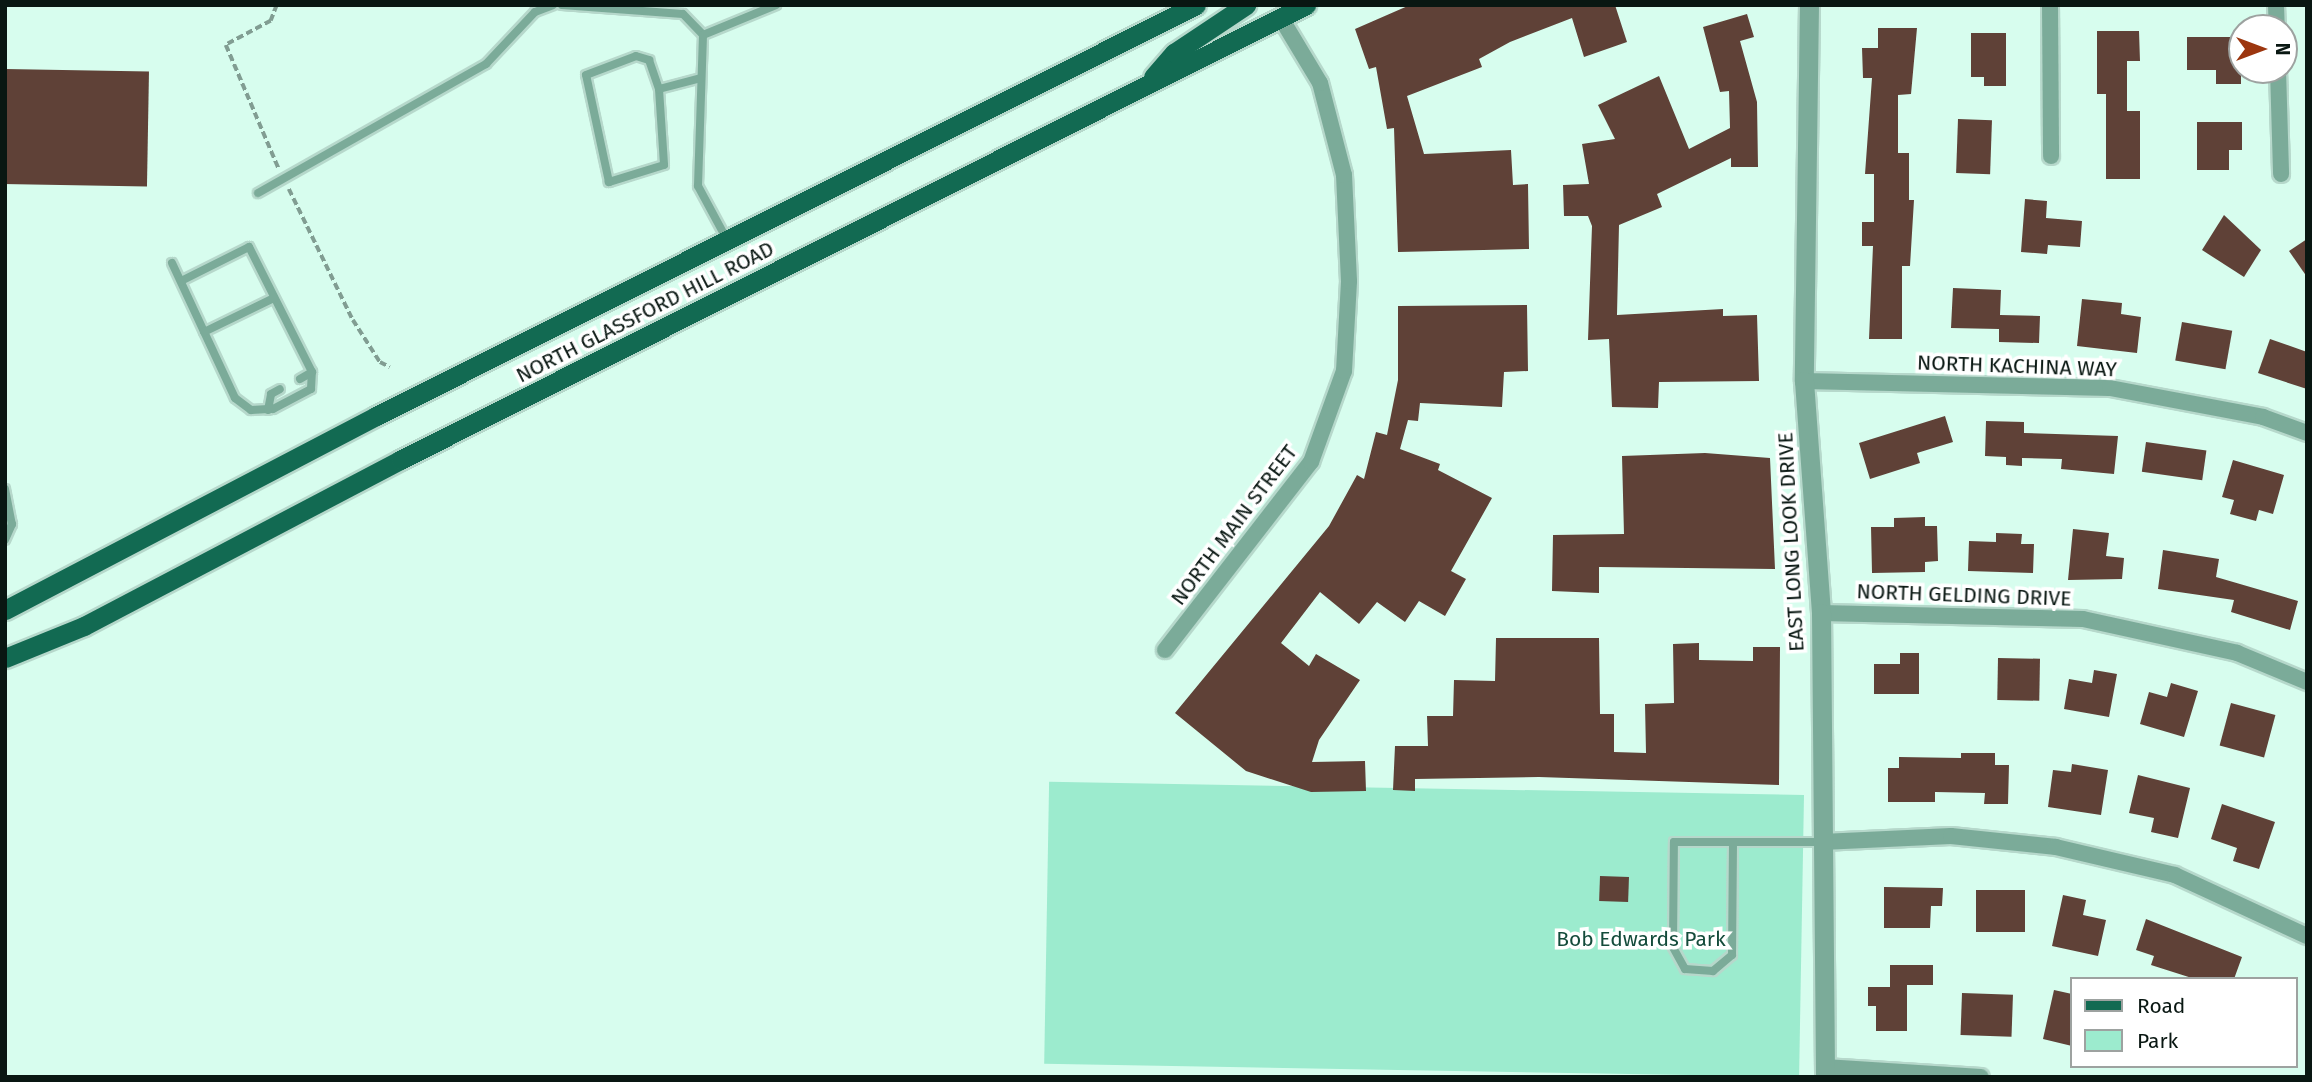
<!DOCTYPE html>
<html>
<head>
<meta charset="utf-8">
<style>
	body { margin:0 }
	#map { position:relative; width:2312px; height:1082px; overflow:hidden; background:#d7fdee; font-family:"Fira Sans",sans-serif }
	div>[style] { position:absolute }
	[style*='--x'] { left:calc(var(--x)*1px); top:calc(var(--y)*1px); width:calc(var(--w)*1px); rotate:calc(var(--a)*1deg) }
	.green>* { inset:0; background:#9cebce; transform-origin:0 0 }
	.building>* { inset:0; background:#5f4137; transform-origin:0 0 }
	.path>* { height:3.5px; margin-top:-1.75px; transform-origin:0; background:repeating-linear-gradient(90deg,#819d92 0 7px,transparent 0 10.5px) }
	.roads { filter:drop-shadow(2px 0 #b6d8cb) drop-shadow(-2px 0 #b6d8cb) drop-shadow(0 2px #b6d8cb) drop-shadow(0 -2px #b6d8cb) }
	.service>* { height:8px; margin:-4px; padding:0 4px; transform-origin:4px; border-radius:4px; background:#7bab99 }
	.minor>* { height:16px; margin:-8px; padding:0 8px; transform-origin:8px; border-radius:8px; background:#7bab99 }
	.tertiary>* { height:19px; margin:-9.5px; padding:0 9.5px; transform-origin:9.5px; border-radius:9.5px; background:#7bab99 }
	.primary>* { height:19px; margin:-9.5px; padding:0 9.5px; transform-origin:9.5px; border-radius:9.5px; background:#126a52 }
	span { translate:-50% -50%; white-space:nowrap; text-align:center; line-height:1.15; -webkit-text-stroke:7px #fff; paint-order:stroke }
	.street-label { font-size:21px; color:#091712 }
	.park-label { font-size:21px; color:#144b3b }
	.frame { position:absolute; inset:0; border:7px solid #091712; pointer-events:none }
	.legend { position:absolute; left:2070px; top:977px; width:228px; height:91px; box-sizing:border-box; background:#fff; border:2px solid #9da2a0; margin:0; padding:9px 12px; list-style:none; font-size:21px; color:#091712 }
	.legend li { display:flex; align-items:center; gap:14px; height:35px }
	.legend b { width:35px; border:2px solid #9da2a0 }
	.north { position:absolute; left:2228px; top:14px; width:70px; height:70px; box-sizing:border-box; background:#fff; border:2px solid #9da2a0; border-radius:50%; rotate:90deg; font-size:19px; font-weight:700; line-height:28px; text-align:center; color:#091712 }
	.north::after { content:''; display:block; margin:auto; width:24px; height:32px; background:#9c360f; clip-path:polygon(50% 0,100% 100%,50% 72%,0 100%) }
</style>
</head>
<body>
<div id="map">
	<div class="green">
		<div style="left:1804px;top:795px;width:282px;height:755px;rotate:91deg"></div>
	</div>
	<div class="building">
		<div style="clip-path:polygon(1410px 5px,1615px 5px,1627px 42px,1584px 57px,1572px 18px,1510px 42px,1479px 59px,1482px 67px,1407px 96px,1424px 154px,1511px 150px,1513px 185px,1528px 184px,1529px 249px,1398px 252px,1394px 128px,1387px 129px,1376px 67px,1369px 69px,1355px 29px)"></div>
		<div style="clip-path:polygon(1747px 14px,1754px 37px,1740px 41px,1757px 102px,1758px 167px,1731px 167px,1731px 158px,1657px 194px,1662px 207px,1619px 225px,1617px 315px,1723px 309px,1723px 316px,1757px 315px,1759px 381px,1659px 382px,1658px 408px,1612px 407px,1609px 339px,1588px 340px,1592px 226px,1588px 216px,1564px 216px,1563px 185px,1589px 184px,1582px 144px,1615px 139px,1598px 105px,1659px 76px,1689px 149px,1730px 128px,1729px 91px,1720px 92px,1703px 27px)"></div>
		<div style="clip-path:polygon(1878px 28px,1917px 28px,1911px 94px,1898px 95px,1898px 153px,1909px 153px,1909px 200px,1914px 200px,1910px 266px,1902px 266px,1902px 339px,1869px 339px,1873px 246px,1862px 246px,1862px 222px,1874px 222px,1874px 174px,1865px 174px,1872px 78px,1863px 78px,1862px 48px,1878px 48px)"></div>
		<div style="clip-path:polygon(2097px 31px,2139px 31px,2140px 61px,2127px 61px,2127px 111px,2140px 111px,2140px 179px,2106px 179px,2106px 94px,2097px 94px)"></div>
		<div style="clip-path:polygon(1971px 33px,2006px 33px,2006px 86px,1984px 86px,1984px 77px,1971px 77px)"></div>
		<div style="clip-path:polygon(2187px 37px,2241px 37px,2241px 84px,2216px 84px,2216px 70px,2187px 70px)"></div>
		<div style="left:5px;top:69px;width:144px;height:115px;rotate:1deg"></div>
		<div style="left:1958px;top:119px;width:34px;height:54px;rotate:2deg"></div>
		<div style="clip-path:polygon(2197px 122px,2242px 122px,2242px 150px,2229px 150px,2229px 170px,2197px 170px)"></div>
		<div style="clip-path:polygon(2025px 199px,2047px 201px,2046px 218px,2082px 221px,2080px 247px,2048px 245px,2047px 254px,2021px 252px)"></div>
		<div style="clip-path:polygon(2224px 215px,2261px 250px,2244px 277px,2202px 250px)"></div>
		<div style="clip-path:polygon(2307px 239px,2307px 277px,2289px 251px)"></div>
		<div style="clip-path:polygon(1953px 288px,2001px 290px,2000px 315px,2040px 316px,2039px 343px,1999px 342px,1999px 329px,1951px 328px)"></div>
		<div style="clip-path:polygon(2082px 299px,2122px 303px,2121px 314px,2141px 317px,2137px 353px,2077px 346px)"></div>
		<div style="clip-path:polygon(1527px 305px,1528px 371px,1504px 372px,1502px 407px,1420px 403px,1418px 421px,1408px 420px,1400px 449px,1440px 464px,1438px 470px,1492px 498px,1451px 571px,1466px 579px,1445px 616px,1419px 601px,1405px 622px,1377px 602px,1359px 624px,1320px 592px,1281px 643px,1309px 666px,1316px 654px,1360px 680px,1319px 740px,1312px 762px,1365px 761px,1366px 791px,1311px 792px,1246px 771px,1175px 713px,1329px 526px,1357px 475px,1364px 479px,1376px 432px,1387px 435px,1398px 380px,1398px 306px)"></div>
		<div style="left:2182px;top:322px;width:51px;height:39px;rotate:10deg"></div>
		<div style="clip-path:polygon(2270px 339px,2307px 352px,2307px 389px,2258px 373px)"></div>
		<div style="clip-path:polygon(1945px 416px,1953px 442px,1917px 453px,1920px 463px,1870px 479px,1859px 443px)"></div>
		<div style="clip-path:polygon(1986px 421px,2024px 422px,2024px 433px,2118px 436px,2114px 474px,2061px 469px,2062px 459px,2022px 458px,2022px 466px,2006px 465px,2006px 457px,1985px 456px)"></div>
		<div style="left:2146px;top:442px;width:61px;height:30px;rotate:8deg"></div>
		<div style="clip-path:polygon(1705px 453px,1770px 458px,1775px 569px,1599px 567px,1599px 593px,1552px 591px,1553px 535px,1624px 534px,1622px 456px)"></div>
		<div style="clip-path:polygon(2233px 460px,2284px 475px,2273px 514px,2259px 510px,2256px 521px,2230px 514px,2234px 500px,2222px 497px)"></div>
		<div style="clip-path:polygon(1925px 517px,1925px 526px,1937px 526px,1938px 561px,1925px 562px,1925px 572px,1872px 573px,1871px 527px,1894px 527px,1894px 518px)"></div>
		<div style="clip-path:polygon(2073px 529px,2109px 533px,2106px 556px,2124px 558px,2122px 579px,2068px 580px)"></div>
		<div style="clip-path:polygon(1996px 533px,2022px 534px,2021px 544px,2034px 544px,2033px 573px,1968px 571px,1969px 541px,1996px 542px)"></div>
		<div style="clip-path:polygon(2163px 550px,2219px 559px,2216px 577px,2298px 601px,2290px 630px,2231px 612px,2234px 600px,2158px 589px)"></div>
		<div style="clip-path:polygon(1496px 638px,1599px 638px,1600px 714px,1614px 714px,1614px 752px,1646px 753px,1645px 704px,1674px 703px,1673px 644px,1699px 643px,1699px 660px,1753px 661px,1753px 647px,1780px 647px,1779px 785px,1539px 777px,1415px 779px,1415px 791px,1393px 790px,1395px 746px,1428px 746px,1427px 716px,1453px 716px,1454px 680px,1495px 681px)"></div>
		<div style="clip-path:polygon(1900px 653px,1919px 653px,1919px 694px,1874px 694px,1874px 664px,1900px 664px)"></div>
		<div style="left:1998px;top:658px;width:42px;height:42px;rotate:1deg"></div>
		<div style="clip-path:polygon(2094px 670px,2117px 674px,2109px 717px,2064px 709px,2069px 679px,2092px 683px)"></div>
		<div style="clip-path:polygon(2171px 683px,2198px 691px,2184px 737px,2140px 724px,2149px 692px,2167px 697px)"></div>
		<div style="left:2231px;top:703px;width:46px;height:44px;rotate:15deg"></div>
		<div style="clip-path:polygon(1961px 753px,1995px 753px,1995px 765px,2009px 765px,2008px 804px,1984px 804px,1985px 793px,1935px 792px,1935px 802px,1888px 802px,1888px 768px,1899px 768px,1899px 757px,1961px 758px)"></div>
		<div style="clip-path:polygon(2072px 764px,2108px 770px,2101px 815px,2048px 807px,2053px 770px,2071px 772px)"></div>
		<div style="clip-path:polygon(2138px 775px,2190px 788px,2178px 838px,2151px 832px,2154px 818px,2129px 813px)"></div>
		<div style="clip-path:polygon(2222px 804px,2275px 822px,2259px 869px,2233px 861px,2237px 848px,2211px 839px)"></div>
		<div style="left:1600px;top:876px;width:29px;height:25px;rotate:2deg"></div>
		<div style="clip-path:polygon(1884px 887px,1943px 888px,1942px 906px,1931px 906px,1930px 928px,1884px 928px)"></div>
		<div style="left:1976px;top:890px;width:49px;height:42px"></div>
		<div style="clip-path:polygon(2063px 895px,2086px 900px,2083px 915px,2106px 920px,2098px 956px,2052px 946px)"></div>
		<div style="clip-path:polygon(2146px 919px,2242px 957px,2234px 979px,2195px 979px,2151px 965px,2154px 956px,2136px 950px)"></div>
		<div style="clip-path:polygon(1890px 965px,1933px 965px,1933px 985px,1907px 985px,1907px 1031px,1876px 1031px,1876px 1006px,1868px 1006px,1868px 987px,1890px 987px)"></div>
		<div style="clip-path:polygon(2054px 990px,2072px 994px,2072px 1046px,2043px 1039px)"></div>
		<div style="left:1962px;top:993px;width:51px;height:42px;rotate:2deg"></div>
	</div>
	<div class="path">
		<div style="--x:277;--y:5;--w:17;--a:111"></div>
		<div style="--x:271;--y:21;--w:51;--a:151.9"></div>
		<div style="--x:226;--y:45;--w:135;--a:66.9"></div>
		<div style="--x:289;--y:189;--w:146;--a:64"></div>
		<div style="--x:353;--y:320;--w:50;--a:57.3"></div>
		<div style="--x:380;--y:362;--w:11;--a:27"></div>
	</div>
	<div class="roads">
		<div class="service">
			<div style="--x:562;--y:5;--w:121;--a:4.3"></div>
			<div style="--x:683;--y:14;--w:29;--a:46"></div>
			<div style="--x:703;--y:35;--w:151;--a:91.9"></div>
			<div style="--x:698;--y:186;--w:59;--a:61.7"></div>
			<div style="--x:703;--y:35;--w:79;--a:-22.3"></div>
			<div style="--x:659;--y:89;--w:76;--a:86.2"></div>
			<div style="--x:664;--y:165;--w:58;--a:162.8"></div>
			<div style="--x:609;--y:182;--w:109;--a:-102.1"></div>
			<div style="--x:586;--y:75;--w:53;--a:-20.8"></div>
			<div style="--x:636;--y:56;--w:14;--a:17"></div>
			<div style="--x:649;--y:60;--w:31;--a:71"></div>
			<div style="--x:659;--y:89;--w:43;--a:-14.7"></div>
			<div style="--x:258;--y:193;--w:262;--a:-29.5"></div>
			<div style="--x:486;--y:64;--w:71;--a:-46.7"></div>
			<div style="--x:535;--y:12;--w:19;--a:-21"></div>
			<div style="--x:172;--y:263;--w:149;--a:65"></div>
			<div style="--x:235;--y:398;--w:20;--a:37"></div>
			<div style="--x:251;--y:410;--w:22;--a:-3"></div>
			<div style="--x:273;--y:409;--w:43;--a:-27.8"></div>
			<div style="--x:311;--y:389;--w:17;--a:-87"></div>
			<div style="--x:312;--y:372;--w:140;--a:-116.7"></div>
			<div style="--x:249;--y:247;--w:76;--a:153.4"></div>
			<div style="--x:204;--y:332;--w:78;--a:-25.9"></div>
			<div style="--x:300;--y:379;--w:14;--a:-30"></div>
			<div style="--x:268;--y:410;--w:16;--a:-79"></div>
			<div style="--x:271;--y:394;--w:10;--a:-29"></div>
			<div style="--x:5;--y:489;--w:36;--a:79"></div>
			<div style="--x:12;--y:524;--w:17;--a:114"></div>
			<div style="--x:1733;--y:842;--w:113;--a:90.5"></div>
			<div style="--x:1732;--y:955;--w:25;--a:140"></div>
			<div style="--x:1713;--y:971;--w:28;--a:-176"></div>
			<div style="--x:1685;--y:969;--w:25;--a:-119"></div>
			<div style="--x:1673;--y:947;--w:105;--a:-89.5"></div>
			<div style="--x:1674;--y:842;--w:148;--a:0"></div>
		</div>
		<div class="minor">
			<div style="--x:2050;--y:5;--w:151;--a:89.6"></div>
			<div style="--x:2276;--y:5;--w:23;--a:88"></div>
			<div style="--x:2278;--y:70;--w:104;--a:88.3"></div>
			<div style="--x:1804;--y:381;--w:306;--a:1.3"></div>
			<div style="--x:2110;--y:388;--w:156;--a:10.7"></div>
			<div style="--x:2263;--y:417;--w:47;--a:20"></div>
			<div style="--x:1821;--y:613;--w:262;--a:1.3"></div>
			<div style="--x:2083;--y:619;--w:158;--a:12.4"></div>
			<div style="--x:2237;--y:653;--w:76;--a:22.5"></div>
			<div style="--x:1165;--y:650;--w:238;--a:-52.2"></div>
			<div style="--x:1311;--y:462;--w:97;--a:-70.1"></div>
			<div style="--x:1344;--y:371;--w:90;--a:-86.8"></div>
			<div style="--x:1349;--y:281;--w:106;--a:-92.7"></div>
			<div style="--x:1344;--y:175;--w:95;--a:-104.6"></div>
			<div style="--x:1320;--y:83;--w:76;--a:-121"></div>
			<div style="--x:1822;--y:842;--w:129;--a:-2.7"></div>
			<div style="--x:1951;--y:836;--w:106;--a:6"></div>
			<div style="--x:2056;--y:847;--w:122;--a:13.2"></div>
			<div style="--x:2175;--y:875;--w:145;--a:24.8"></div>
			<div style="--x:1825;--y:1067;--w:156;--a:3.7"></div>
		</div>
		<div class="tertiary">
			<div style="--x:1809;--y:5;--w:376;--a:90.8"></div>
			<div style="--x:1804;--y:381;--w:233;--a:85.8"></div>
			<div style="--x:1821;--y:613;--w:464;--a:89.5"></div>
		</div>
		<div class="primary">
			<div style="--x:1153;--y:77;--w:32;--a:-49"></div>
			<div style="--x:1174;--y:53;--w:87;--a:-33.7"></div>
			<div style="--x:5;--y:610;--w:419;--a:-27.6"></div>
			<div style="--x:376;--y:416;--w:917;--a:-26.62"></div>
			<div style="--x:5;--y:658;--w:85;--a:-22.1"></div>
			<div style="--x:84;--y:626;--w:357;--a:-27.7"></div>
			<div style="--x:400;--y:460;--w:1014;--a:-26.67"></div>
		</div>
	</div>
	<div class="street-label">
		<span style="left:645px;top:312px;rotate:-27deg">NORTH GLASSFORD HILL ROAD</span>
		<span style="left:2017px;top:366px;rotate:2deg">NORTH KACHINA WAY</span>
		<span style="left:1234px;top:525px;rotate:-53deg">NORTH MAIN STREET</span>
		<span style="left:1791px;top:542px;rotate:-93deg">EAST LONG LOOK DRIVE</span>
		<span style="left:1964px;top:595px;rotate:2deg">NORTH GELDING DRIVE</span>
	</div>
	<div class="park-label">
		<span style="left:1641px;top:939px">Bob Edwards Park</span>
	</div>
	<div class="frame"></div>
	<ul class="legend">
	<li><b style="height:9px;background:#126a52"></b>Road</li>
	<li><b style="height:19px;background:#9cebce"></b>Park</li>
	</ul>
	<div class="north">N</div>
</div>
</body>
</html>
